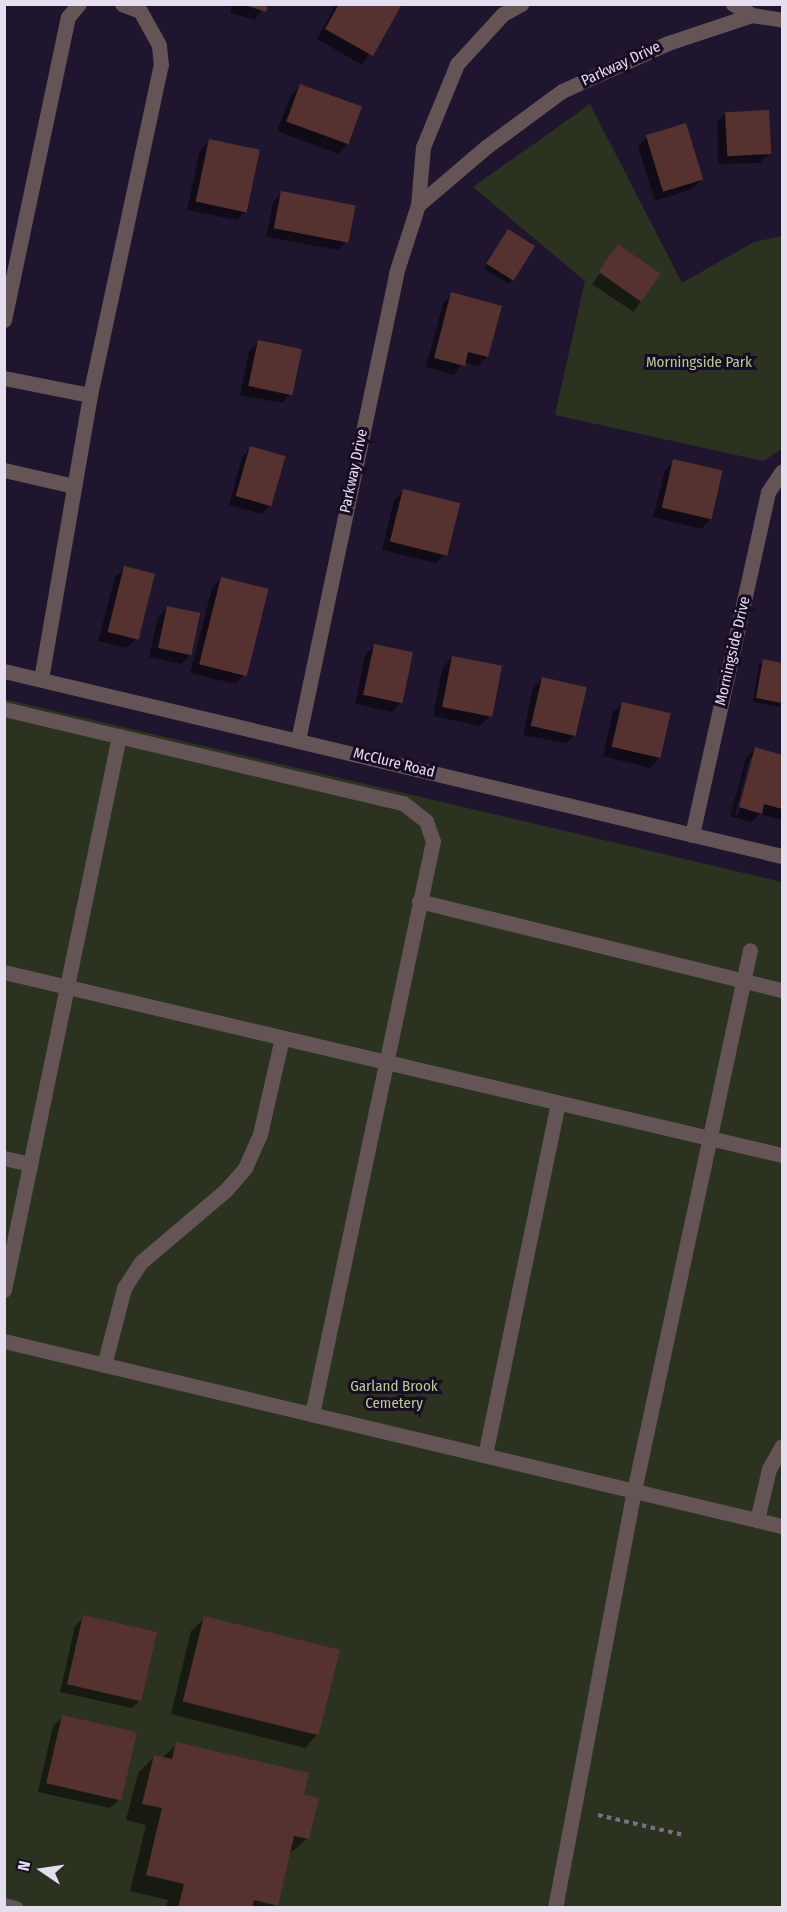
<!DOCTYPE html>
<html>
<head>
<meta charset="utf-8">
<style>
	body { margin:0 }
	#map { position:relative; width:787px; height:1912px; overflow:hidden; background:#20152e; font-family:"Fira Sans Condensed",sans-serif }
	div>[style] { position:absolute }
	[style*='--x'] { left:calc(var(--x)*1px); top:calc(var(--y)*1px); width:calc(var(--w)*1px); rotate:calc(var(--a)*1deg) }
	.green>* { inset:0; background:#2b3220 }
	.shadow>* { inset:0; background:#0007; transform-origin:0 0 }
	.building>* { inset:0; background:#553230; transform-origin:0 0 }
	.path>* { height:4px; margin-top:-2px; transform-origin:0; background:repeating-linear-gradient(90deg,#797086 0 4.5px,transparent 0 9px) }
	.minor>* { height:15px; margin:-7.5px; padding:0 7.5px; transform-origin:7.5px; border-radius:7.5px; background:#645455 }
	span { translate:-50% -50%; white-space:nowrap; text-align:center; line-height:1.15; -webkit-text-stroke:6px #170c24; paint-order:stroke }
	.street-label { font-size:15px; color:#e4deef }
	.park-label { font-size:15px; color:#b6cd94 }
	.frame { position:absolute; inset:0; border:6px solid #e4deef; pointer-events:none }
	.north { position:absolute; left:12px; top:1840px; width:60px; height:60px; -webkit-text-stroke:4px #170c24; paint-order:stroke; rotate:283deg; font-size:16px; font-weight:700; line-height:24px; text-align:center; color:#e4deef }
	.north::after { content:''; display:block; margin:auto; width:21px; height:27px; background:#e4deef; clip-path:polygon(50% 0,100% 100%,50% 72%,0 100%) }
</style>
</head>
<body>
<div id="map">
	<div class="green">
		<div style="clip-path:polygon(590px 104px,682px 283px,754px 242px,782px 236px,782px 449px,763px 461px,555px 415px,585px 281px,473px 187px)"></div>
		<div style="clip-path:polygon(4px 699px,782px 882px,782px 1907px,5px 1907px)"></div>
	</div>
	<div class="shadow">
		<div style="clip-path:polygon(232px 4px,266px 4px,255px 20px,230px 13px)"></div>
		<div style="clip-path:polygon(336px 4px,400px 4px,362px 65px,317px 39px)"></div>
		<div style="clip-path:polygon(300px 86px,347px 144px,338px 154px,277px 131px,291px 95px)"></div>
		<div style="clip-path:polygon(726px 113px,769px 154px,760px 163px,718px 164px,717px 122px)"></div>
		<div style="clip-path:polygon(647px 137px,701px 180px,692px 189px,655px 201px,638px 146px)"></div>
		<div style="clip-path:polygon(209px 141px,246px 211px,237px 220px,187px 210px,200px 150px)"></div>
		<div style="clip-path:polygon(282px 193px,347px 241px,338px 250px,266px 237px,273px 202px)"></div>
		<div style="clip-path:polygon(508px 231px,513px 280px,509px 284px,484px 269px)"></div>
		<div style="left:618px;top:246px;width:50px;height:46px;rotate:34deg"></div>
		<div style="clip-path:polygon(452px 294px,487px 357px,478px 366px,464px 362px,454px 375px,426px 367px,443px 303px)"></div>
		<div style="clip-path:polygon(258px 342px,291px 394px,282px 403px,240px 395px,249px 351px)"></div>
		<div style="clip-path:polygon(251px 448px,271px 504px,262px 514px,229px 505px,242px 457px)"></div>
		<div style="clip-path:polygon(674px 461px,710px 520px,701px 529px,653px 517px,665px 470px)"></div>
		<div style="clip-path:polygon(403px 491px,445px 554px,436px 563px,382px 550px,394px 500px)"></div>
		<div style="clip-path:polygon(125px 568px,136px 639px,127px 648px,98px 641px,115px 577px)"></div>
		<div style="clip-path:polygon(221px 578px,244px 675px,235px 684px,190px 673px,212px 588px)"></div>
		<div style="clip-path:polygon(167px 608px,190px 655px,181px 664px,149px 657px,158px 617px)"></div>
		<div style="clip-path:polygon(374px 646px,401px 702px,392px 712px,355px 704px,365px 655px)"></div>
		<div style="clip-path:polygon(452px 657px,489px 717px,480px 726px,433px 716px,443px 667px)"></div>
		<div style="clip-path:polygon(764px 661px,782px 665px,782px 703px,779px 707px,753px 702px,759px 665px)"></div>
		<div style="clip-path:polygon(542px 679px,576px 734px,567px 743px,523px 735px,533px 688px)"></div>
		<div style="clip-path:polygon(623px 703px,659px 759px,650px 768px,603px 756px,613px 712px)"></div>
		<div style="clip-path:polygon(evenodd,755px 749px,782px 756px,782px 820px,760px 814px,751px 822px,730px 816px,746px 758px,755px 749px,750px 758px,754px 758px,738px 815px,735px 814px,750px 758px)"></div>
		<div style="clip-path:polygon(84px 1617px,141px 1699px,132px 1708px,60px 1692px,75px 1626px)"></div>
		<div style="clip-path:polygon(205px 1618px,318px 1734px,305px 1748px,171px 1714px,191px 1631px)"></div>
		<div style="clip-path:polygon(62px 1717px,120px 1799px,110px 1808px,38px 1792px,53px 1726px)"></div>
		<div style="clip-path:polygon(177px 1744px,317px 1799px,307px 1839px,288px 1855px,274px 1908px,166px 1908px,168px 1900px,130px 1891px,146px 1825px,126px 1820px,138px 1773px,154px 1757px,162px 1758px)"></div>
	</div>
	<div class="building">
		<div style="clip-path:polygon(242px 4px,268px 4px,266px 12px)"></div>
		<div style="clip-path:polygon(339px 4px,402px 4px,373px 56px,325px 29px)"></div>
		<div style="left:300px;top:84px;width:66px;height:40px;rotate:20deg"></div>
		<div style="left:769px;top:110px;width:44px;height:44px;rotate:87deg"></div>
		<div style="left:686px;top:123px;width:59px;height:42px;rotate:73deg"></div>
		<div style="left:209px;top:139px;width:52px;height:64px;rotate:12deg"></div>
		<div style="left:281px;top:191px;width:76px;height:38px;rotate:11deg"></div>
		<div style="left:508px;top:229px;width:32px;height:41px;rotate:32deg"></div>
		<div style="left:618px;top:244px;width:52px;height:34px;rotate:35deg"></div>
		<div style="clip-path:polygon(451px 292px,502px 306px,488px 357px,468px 352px,465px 366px,434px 358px)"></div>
		<div style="left:258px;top:340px;width:45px;height:47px;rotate:12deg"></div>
		<div style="left:250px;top:446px;width:37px;height:52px;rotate:16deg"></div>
		<div style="left:673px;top:459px;width:51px;height:50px;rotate:13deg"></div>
		<div style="left:403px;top:489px;width:59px;height:54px;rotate:14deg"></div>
		<div style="left:124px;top:566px;width:32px;height:68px;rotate:14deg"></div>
		<div style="left:221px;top:577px;width:49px;height:90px;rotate:14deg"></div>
		<div style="left:167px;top:606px;width:34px;height:43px;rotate:12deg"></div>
		<div style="left:374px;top:644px;width:40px;height:52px;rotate:12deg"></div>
		<div style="left:452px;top:656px;width:51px;height:52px;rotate:11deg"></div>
		<div style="clip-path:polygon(763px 659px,782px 663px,782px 703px,756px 698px)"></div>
		<div style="left:542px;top:677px;width:46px;height:50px;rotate:13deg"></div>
		<div style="left:622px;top:702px;width:50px;height:46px;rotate:13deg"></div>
		<div style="clip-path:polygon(755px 747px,782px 755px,782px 809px,764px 804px,762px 814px,739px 807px)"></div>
		<div style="left:83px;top:1615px;width:76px;height:71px;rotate:13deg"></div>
		<div style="left:204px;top:1616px;width:140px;height:88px;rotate:14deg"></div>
		<div style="left:62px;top:1715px;width:77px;height:70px;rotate:13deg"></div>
		<div style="clip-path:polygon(176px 1742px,309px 1773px,304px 1794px,319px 1798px,309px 1839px,294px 1836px,278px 1906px,254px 1900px,252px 1908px,178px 1908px,184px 1884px,146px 1875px,162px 1808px,142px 1804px,154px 1755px,172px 1759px)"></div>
	</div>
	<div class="path">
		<div style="--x:598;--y:1815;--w:88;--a:13.1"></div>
	</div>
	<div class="minor">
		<div style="--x:733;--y:4;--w:22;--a:30"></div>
		<div style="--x:418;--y:205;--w:58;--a:-85.1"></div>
		<div style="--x:423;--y:147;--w:90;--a:-67.7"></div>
		<div style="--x:457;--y:64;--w:68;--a:-47.4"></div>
		<div style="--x:503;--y:14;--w:21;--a:-29"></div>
		<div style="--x:4;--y:320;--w:310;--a:-78.1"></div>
		<div style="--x:68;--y:17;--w:17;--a:-50"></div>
		<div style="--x:4;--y:378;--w:88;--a:11.2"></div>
		<div style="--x:4;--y:470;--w:72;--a:12.9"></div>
		<div style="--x:4;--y:671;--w:800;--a:13.38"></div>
		<div style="--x:41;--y:679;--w:288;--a:-80.2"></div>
		<div style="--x:90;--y:395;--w:338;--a:-77.9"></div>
		<div style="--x:161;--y:65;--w:20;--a:-96"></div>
		<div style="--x:159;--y:45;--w:39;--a:-119"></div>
		<div style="--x:140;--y:11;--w:19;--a:-159"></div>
		<div style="--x:4;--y:709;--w:410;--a:13.3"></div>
		<div style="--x:403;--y:803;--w:29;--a:38"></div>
		<div style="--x:426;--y:821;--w:21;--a:71"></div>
		<div style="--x:433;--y:841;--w:586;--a:101.92"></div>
		<div style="--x:298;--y:740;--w:477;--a:-78.1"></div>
		<div style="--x:396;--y:273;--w:71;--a:-72.1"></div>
		<div style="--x:418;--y:205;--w:89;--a:-40.5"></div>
		<div style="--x:486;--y:147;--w:94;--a:-36.4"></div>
		<div style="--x:562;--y:91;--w:116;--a:-24.4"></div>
		<div style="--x:668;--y:43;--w:89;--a:-18.4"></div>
		<div style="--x:752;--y:15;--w:30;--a:9"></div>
		<div style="--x:692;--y:835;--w:351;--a:-77.5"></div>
		<div style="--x:768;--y:492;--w:25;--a:-56"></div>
		<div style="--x:419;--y:901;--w:374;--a:13.8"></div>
		<div style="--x:4;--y:972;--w:799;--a:13.24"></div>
		<div style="--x:4;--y:1158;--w:27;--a:13"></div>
		<div style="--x:4;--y:1290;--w:566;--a:-78.27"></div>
		<div style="--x:4;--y:1341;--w:800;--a:13.38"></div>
		<div style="--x:104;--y:1365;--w:80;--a:-75.4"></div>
		<div style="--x:124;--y:1288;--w:31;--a:-57"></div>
		<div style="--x:141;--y:1262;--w:111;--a:-40.3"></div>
		<div style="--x:226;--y:1190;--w:29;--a:-49"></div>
		<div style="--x:245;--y:1168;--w:37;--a:-66"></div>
		<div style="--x:260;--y:1134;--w:98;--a:-77.1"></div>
		<div style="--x:485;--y:1455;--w:359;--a:-78.3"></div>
		<div style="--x:757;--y:1520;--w:52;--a:-76.8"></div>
		<div style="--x:769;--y:1469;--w:26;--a:-61"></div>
		<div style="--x:4;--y:1905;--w:12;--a:14"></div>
		<div style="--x:555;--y:1908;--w:424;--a:-79.3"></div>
		<div style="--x:634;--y:1491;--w:553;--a:-77.9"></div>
	</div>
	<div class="street-label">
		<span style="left:621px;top:64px;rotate:-25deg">Parkway Drive</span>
		<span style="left:354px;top:471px;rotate:-78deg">Parkway Drive</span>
		<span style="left:733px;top:651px;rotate:-77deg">Morningside Drive</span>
		<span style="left:394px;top:763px;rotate:14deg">McClure Road</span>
	</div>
	<div class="park-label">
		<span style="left:699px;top:363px">Morningside Park</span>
		<span style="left:394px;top:1395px">Garland Brook<br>Cemetery</span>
	</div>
	<div class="frame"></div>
	<div class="north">N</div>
</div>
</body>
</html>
